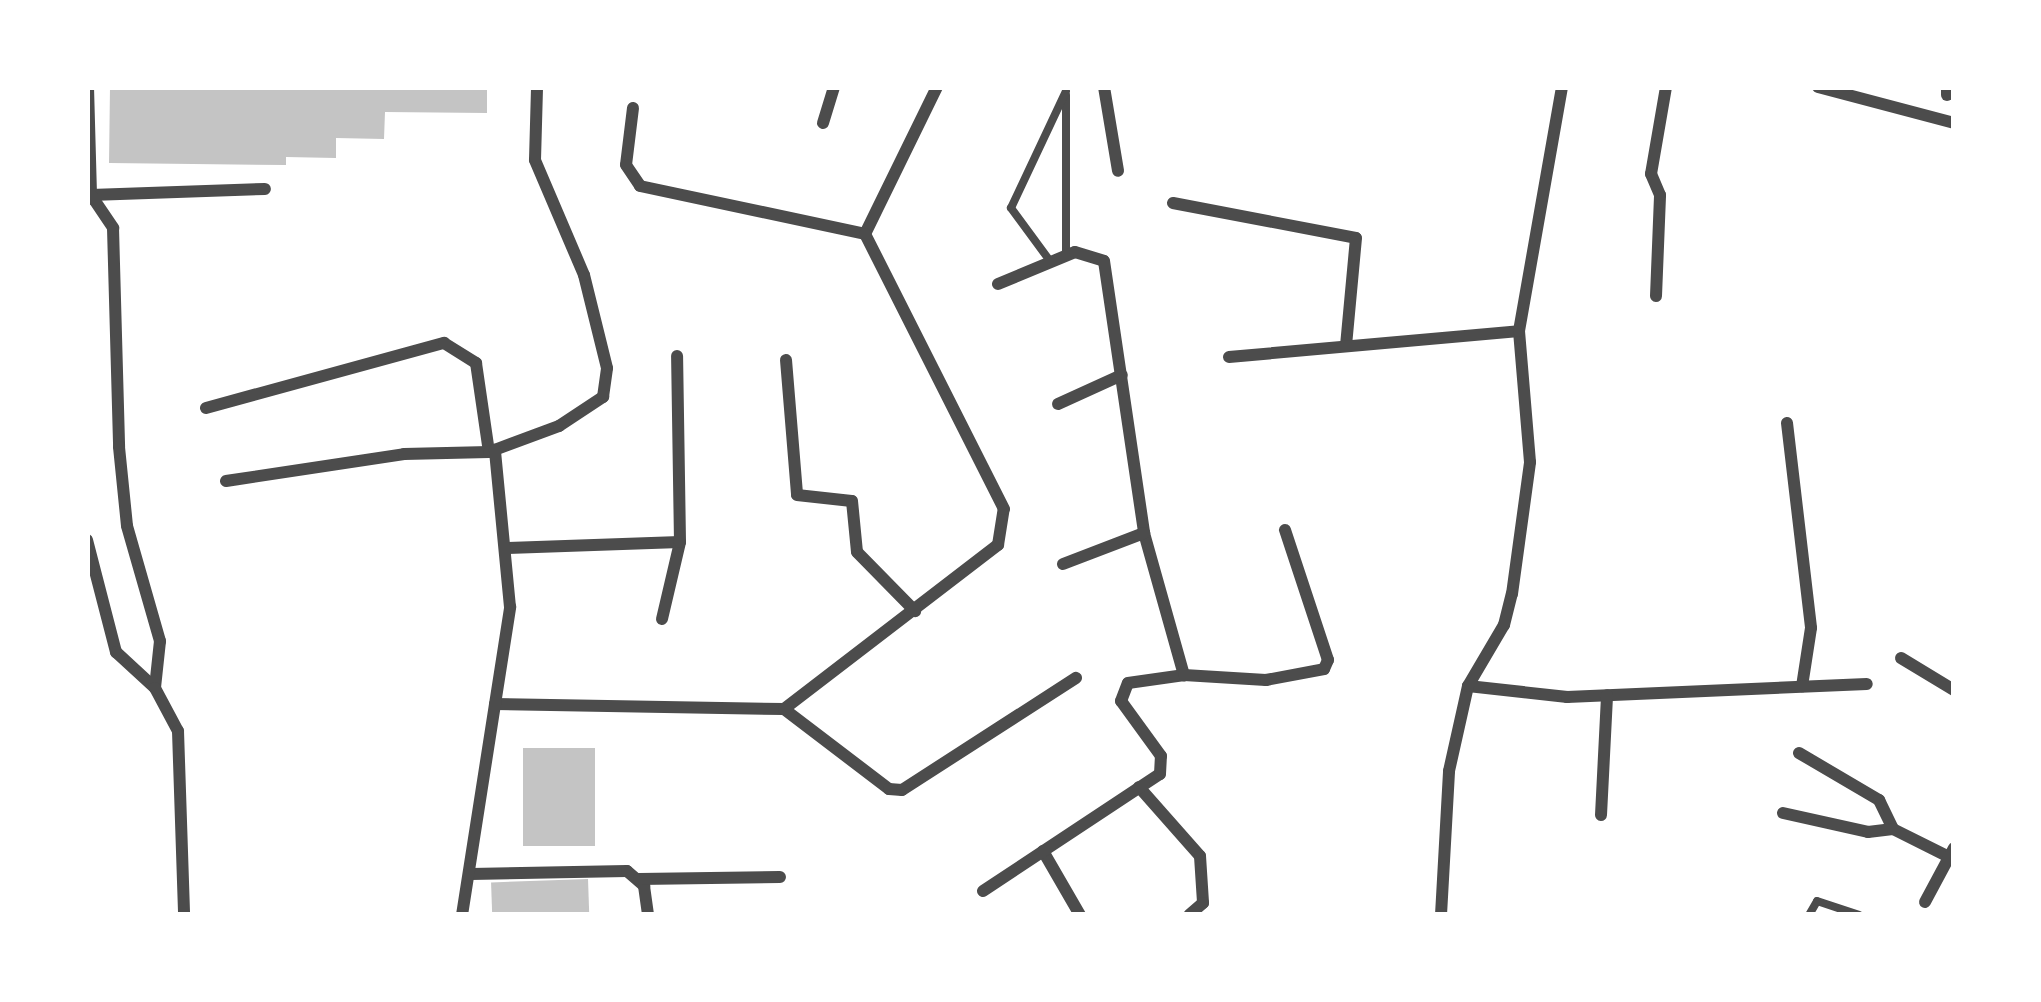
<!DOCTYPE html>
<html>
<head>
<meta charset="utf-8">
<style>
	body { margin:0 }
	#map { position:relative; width:2041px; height:1002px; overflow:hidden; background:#fff; font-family:Manrope,sans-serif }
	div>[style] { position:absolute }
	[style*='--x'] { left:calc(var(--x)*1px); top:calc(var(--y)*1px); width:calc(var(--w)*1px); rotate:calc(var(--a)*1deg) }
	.building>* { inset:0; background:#c4c4c4; transform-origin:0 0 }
	.service>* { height:8px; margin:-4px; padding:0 4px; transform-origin:4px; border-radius:4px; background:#4c4c4c }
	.minor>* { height:12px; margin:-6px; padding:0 6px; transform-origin:6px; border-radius:6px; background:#4c4c4c }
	span { translate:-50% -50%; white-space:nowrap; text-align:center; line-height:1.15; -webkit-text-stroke:9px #fff; paint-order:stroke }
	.frame { position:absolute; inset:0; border:90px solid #fff; pointer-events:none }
</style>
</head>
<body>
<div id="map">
	<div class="building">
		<div style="clip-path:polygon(110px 87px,487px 87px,487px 113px,385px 112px,384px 139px,336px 138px,336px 158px,286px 157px,286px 165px,109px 163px)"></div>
		<div style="left:523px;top:748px;width:72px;height:98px"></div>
		<div style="left:588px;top:879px;width:36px;height:97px;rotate:88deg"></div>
	</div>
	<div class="service">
		<div style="--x:1066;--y:254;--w:159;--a:-90"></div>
		<div style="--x:1050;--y:261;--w:66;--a:-126.3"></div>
		<div style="--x:1011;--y:208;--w:129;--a:-64.8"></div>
		<div style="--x:1809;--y:915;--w:16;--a:-60"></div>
		<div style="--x:1817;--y:901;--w:44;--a:18.4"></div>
	</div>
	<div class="minor">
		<div style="--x:88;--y:87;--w:108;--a:88.4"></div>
		<div style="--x:91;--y:195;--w:174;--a:-2"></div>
		<div style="--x:1104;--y:87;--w:85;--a:80.5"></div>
		<div style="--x:1818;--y:87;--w:141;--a:14.8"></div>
		<div style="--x:1947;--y:87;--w:8;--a:90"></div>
		<div style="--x:633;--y:108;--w:57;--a:97"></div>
		<div style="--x:626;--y:165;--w:25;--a:56"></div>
		<div style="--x:640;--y:186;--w:230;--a:12"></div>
		<div style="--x:823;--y:123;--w:38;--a:-73"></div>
		<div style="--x:87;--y:200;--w:6;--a:-51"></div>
		<div style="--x:91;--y:195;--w:40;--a:56"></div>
		<div style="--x:113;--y:228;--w:219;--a:88.4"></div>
		<div style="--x:119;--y:447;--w:79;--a:84.2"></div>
		<div style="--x:127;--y:526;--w:120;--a:74"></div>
		<div style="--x:160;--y:641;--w:47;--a:96.1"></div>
		<div style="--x:1173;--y:203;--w:186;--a:10.8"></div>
		<div style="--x:1356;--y:238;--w:108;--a:95.3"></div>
		<div style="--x:865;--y:234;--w:164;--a:-63.9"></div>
		<div style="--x:998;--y:284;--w:83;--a:-22.6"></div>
		<div style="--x:1075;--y:252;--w:30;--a:17"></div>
		<div style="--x:1104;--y:261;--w:275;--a:81.6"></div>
		<div style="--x:1144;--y:533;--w:148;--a:74.3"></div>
		<div style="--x:1656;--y:296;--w:101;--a:-87.7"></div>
		<div style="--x:1660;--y:195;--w:23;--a:-113"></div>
		<div style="--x:1651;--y:174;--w:88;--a:-80.2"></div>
		<div style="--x:1229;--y:357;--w:291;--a:-5.1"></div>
		<div style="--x:786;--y:360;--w:135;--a:85.3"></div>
		<div style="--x:797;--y:495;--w:55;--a:6.2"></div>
		<div style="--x:852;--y:501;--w:51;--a:84.4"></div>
		<div style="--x:857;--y:552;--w:83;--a:45.5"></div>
		<div style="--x:1058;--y:404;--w:70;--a:-24.4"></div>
		<div style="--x:206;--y:408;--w:247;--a:-15.3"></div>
		<div style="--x:444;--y:343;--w:38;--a:32"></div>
		<div style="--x:476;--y:363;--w:90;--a:81.7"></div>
		<div style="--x:1787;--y:423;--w:206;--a:83.3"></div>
		<div style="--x:1811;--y:628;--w:59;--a:98.8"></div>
		<div style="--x:226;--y:481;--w:180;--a:-8.6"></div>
		<div style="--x:404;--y:454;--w:85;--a:-1.3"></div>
		<div style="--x:489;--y:452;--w:75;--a:-20.4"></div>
		<div style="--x:559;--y:426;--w:53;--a:-33.4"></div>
		<div style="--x:603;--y:397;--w:29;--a:-82"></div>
		<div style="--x:607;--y:368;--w:96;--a:-103.9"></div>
		<div style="--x:584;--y:275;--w:125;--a:-113.1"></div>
		<div style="--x:535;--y:160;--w:73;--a:-88.4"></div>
		<div style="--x:87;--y:540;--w:116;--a:75.5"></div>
		<div style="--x:116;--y:652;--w:53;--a:42.7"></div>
		<div style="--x:155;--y:688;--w:49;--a:61.9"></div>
		<div style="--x:178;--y:731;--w:184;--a:88.1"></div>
		<div style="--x:506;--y:548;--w:174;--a:-2"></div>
		<div style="--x:1063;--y:564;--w:87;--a:-20.9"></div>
		<div style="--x:662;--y:619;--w:79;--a:-76.8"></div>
		<div style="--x:680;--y:542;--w:186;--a:-90.9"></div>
		<div style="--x:1901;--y:658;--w:62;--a:31.1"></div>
		<div style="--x:1468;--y:686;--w:100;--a:6.3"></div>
		<div style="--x:1567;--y:697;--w:300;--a:-2.5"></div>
		<div style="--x:495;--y:704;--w:289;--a:1"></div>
		<div style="--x:784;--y:709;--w:270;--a:-37.5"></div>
		<div style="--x:998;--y:545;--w:36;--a:-81"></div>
		<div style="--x:1004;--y:509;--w:308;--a:-116.8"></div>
		<div style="--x:784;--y:709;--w:132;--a:37.3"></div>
		<div style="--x:889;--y:789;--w:13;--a:4"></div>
		<div style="--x:902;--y:790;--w:207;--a:-32.8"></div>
		<div style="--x:1799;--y:753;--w:93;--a:30.4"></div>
		<div style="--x:1879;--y:800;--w:32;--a:64"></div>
		<div style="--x:1139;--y:787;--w:92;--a:48.5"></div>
		<div style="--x:1200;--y:856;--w:47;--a:86.3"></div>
		<div style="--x:1203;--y:903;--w:18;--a:139"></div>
		<div style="--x:1783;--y:813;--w:87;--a:12.6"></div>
		<div style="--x:1868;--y:832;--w:25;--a:-7"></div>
		<div style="--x:1893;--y:829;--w:63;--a:26.6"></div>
		<div style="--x:1601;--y:815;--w:120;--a:-87.1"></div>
		<div style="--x:1043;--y:851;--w:74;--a:60"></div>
		<div style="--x:471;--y:874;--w:156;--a:-1.1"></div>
		<div style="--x:627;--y:871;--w:23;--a:41"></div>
		<div style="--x:644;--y:886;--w:29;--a:82"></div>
		<div style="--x:639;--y:879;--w:141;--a:-0.8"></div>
		<div style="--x:983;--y:891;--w:212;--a:-33.5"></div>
		<div style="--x:1160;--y:774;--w:18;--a:-87"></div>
		<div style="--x:1161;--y:756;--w:68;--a:-126"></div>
		<div style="--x:1121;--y:701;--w:19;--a:-69"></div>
		<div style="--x:1128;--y:683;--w:57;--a:-8.1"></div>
		<div style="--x:1184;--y:675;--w:82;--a:3.5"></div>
		<div style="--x:1266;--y:680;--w:59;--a:-10.7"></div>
		<div style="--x:1324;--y:669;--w:10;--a:-66"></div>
		<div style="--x:1328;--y:660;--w:137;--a:-108.3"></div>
		<div style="--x:1925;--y:902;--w:61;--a:-61.8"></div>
		<div style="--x:462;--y:915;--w:312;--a:-81.1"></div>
		<div style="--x:510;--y:607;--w:158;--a:-95.5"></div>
		<div style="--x:1441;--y:915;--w:144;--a:-86.8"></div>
		<div style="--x:1449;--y:771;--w:87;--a:-77.4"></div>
		<div style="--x:1468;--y:686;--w:71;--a:-59.5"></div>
		<div style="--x:1504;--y:625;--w:32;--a:-76"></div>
		<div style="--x:1512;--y:594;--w:133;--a:-82.2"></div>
		<div style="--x:1530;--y:462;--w:131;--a:-94.8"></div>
		<div style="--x:1519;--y:331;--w:248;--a:-80"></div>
	</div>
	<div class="frame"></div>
</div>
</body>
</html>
